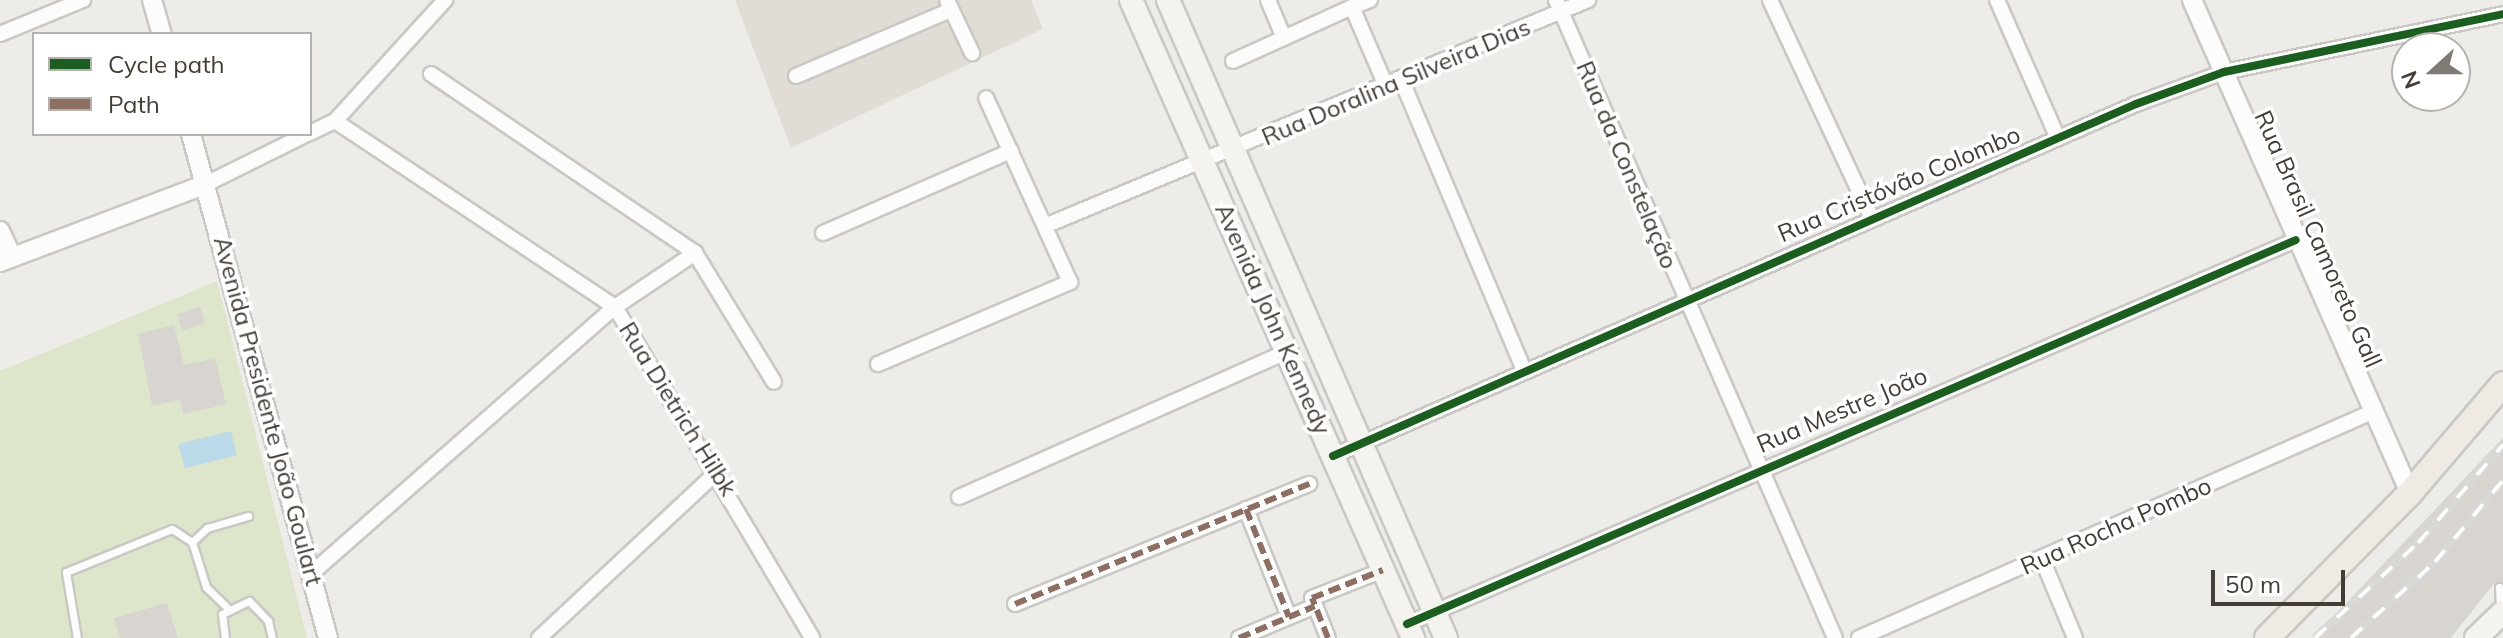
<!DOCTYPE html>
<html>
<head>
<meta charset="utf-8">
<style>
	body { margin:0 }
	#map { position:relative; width:2503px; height:638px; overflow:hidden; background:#eeece8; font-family:Mulish,sans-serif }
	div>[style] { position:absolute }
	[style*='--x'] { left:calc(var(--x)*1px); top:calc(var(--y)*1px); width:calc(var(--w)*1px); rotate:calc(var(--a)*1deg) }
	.residential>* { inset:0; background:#e1ddd6 }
	.green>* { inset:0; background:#dde6ca }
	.water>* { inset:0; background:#bcd9e9; transform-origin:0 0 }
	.building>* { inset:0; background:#d8d5d1; transform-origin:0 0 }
	.roads { filter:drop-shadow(2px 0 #cac8c4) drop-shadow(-2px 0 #cac8c4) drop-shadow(0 2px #cac8c4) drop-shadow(0 -2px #cac8c4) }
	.service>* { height:7px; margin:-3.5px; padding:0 3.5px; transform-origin:3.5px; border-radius:3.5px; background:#fcfcfc }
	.minor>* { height:14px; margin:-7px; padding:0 7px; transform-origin:7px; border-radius:7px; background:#fcfcfc }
	.tertiary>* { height:18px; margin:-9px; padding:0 9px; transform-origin:9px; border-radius:9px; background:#fcfcfc }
	.secondary>* { height:22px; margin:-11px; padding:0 11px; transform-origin:11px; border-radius:11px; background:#f5f3ef }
	.primary>* { height:24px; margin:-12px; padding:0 12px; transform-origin:12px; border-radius:12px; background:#efebe4 }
	.rail>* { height:8px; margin-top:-4px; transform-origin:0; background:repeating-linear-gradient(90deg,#fff 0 15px,#d8d8d7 0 30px); box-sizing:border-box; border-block:2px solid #d8d8d7 }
	.quiet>* { height:6px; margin-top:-3px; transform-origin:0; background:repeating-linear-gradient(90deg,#8d6e63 0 12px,transparent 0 18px) }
	.cycleway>* { height:8px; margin:-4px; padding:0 4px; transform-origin:4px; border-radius:4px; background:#1b5e20 }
	span { translate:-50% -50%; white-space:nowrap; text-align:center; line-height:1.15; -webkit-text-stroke:7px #fff; paint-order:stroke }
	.street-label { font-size:24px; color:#433d35 }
	.legend { position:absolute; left:32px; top:32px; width:280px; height:104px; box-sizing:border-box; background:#fff; border:2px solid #b4b1ae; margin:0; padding:10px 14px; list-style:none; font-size:24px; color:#433d35 }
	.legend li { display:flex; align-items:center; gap:16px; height:40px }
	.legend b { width:40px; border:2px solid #b4b1ae }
	.north { position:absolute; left:2391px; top:32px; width:80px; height:80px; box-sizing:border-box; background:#fff; border:2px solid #b4b1ae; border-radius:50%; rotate:249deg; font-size:22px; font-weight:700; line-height:32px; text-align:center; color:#433d35 }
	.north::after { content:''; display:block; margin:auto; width:28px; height:36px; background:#7f7a74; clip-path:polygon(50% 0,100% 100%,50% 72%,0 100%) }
	.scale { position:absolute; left:2211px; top:570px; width:134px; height:36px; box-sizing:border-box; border:4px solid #433d35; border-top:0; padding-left:10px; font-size:24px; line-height:28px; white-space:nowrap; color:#433d35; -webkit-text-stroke:6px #fff; paint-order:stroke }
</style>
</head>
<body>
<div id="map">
	<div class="residential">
		<div style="clip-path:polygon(735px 0,1031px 0,1043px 29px,791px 148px)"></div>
	</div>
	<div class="green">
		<div style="clip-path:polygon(217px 281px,307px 638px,0 638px,0 371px)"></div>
	</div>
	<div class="water">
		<div style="left:231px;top:431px;width:25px;height:54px;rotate:76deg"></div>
	</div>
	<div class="building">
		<div style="left:200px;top:307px;width:17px;height:24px;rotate:73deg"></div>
		<div style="clip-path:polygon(174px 325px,184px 365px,215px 358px,226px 404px,183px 414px,180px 400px,152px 406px,138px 334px)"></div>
		<div style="clip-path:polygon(2503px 438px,2503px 582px,2495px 582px,2451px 638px,2313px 638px)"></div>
		<div style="clip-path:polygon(167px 603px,178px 638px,120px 638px,114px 618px)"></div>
	</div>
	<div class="roads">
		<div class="service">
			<div style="--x:192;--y:542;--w:21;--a:-43"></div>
			<div style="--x:207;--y:528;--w:43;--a:-16.3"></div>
			<div style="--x:2499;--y:587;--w:22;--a:87"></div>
			<div style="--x:77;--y:638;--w:67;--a:-99.5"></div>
			<div style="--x:66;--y:572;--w:114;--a:-22.1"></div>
			<div style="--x:172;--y:529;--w:24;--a:33"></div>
			<div style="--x:192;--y:542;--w:47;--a:72.7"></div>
			<div style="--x:206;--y:587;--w:29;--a:44"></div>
			<div style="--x:225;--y:638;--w:24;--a:-97"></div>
			<div style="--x:222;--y:614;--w:30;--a:-26"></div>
			<div style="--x:249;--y:601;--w:28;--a:46"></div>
			<div style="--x:268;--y:621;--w:17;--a:77"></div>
		</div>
		<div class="minor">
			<div style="--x:947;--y:0;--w:59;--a:64.7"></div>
			<div style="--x:1268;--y:0;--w:41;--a:67.2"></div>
			<div style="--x:1370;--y:0;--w:19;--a:159"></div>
			<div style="--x:1352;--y:7;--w:86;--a:66.7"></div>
			<div style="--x:1556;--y:0;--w:696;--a:66.38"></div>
			<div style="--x:1770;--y:0;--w:239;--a:65"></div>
			<div style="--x:1997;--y:0;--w:151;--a:66.2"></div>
			<div style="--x:0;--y:34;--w:90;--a:-22.3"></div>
			<div style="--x:1233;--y:61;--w:131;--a:-24.4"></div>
			<div style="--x:431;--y:74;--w:319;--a:34.1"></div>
			<div style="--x:695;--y:253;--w:151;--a:58.5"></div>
			<div style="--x:796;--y:76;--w:168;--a:-23.1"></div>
			<div style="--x:1401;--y:79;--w:316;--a:67.1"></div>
			<div style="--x:335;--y:121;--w:336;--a:33.6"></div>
			<div style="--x:615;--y:307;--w:385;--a:59.2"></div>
			<div style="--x:310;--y:133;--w:28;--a:-26"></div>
			<div style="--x:335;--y:121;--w:164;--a:-47.7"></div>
			<div style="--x:206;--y:184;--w:113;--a:-26.3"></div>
			<div style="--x:1047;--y:225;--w:586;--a:-22.58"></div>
			<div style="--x:823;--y:233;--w:205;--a:-23.6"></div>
			<div style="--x:878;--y:364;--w:209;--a:-23.1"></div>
			<div style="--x:1070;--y:282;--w:202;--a:-114.5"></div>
			<div style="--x:1333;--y:456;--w:877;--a:-23.67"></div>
			<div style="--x:2136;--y:104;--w:94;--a:-20"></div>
			<div style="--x:2224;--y:72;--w:285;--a:-11.7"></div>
			<div style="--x:959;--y:497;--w:361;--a:-23.9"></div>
			<div style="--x:1246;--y:509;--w:116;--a:68.3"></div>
			<div style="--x:2042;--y:559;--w:86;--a:67.3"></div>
			<div style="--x:313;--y:572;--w:402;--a:-41.3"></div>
			<div style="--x:615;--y:307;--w:97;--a:-34"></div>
			<div style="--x:1015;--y:604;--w:318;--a:-22.2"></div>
			<div style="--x:1407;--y:624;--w:968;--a:-23.36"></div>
			<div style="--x:539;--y:638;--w:245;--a:-43"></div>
			<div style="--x:1239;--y:638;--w:82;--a:-22.8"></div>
			<div style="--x:1328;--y:638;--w:43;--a:-111.8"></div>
			<div style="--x:1312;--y:598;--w:76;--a:-21.5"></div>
			<div style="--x:1859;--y:638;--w:561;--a:-23.78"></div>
		</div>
		<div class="tertiary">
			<div style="--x:152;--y:0;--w:35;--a:74"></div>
			<div style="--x:2192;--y:0;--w:539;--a:66.15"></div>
			<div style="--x:191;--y:134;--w:522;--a:74.79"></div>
			<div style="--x:0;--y:231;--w:29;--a:65"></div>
			<div style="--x:0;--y:262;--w:220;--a:-20.7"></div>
		</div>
		<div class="secondary">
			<div style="--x:1131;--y:0;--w:698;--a:66.15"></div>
			<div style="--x:1168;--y:0;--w:696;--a:66.46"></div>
			<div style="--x:2476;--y:638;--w:37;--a:-44"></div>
		</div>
		<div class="primary">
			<div style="--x:2267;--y:638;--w:204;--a:-45.4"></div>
			<div style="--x:2410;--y:493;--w:143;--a:-49.5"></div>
		</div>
	</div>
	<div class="rail">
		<div style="--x:2315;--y:638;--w:140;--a:-42.7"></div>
		<div style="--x:2418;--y:543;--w:130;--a:-49.1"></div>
		<div style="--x:2351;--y:638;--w:113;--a:-42.1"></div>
		<div style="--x:2435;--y:562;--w:107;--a:-50.3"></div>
	</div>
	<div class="quiet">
		<div style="--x:1246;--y:509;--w:116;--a:68.3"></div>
		<div style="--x:1015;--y:604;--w:318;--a:-22.2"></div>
		<div style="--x:1239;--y:638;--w:82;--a:-22.8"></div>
		<div style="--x:1328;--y:638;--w:43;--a:-111.8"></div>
		<div style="--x:1312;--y:598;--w:76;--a:-21.5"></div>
	</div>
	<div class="cycleway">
		<div style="--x:1333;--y:456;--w:877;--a:-23.67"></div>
		<div style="--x:2136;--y:104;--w:94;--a:-20"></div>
		<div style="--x:2224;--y:72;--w:285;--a:-11.7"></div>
		<div style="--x:1407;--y:624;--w:968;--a:-23.36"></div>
	</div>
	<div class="street-label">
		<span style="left:1396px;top:82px;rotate:-23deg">Rua Doralina Silveira Dias</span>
		<span style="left:1627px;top:165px;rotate:67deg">Rua da Constelação</span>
		<span style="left:1899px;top:184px;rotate:-23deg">Rua Cristóvão Colombo</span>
		<span style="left:2318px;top:239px;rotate:66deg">Rua Brasil Camoreto Gall</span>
		<span style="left:1273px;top:319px;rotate:66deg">Avenida John Kennedy</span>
		<span style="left:678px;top:409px;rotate:58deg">Rua Dietrich Hilbk</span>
		<span style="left:1842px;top:410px;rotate:-23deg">Rua Mestre João</span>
		<span style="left:268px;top:411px;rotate:75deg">Avenida Presidente João Goulart</span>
		<span style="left:2116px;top:526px;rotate:-24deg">Rua Rocha Pombo</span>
	</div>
	<ul class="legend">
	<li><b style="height:10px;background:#1b5e20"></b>Cycle path</li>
	<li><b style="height:10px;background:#8d6e63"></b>Path</li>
	</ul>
	<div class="north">N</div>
	<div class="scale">50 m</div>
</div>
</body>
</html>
